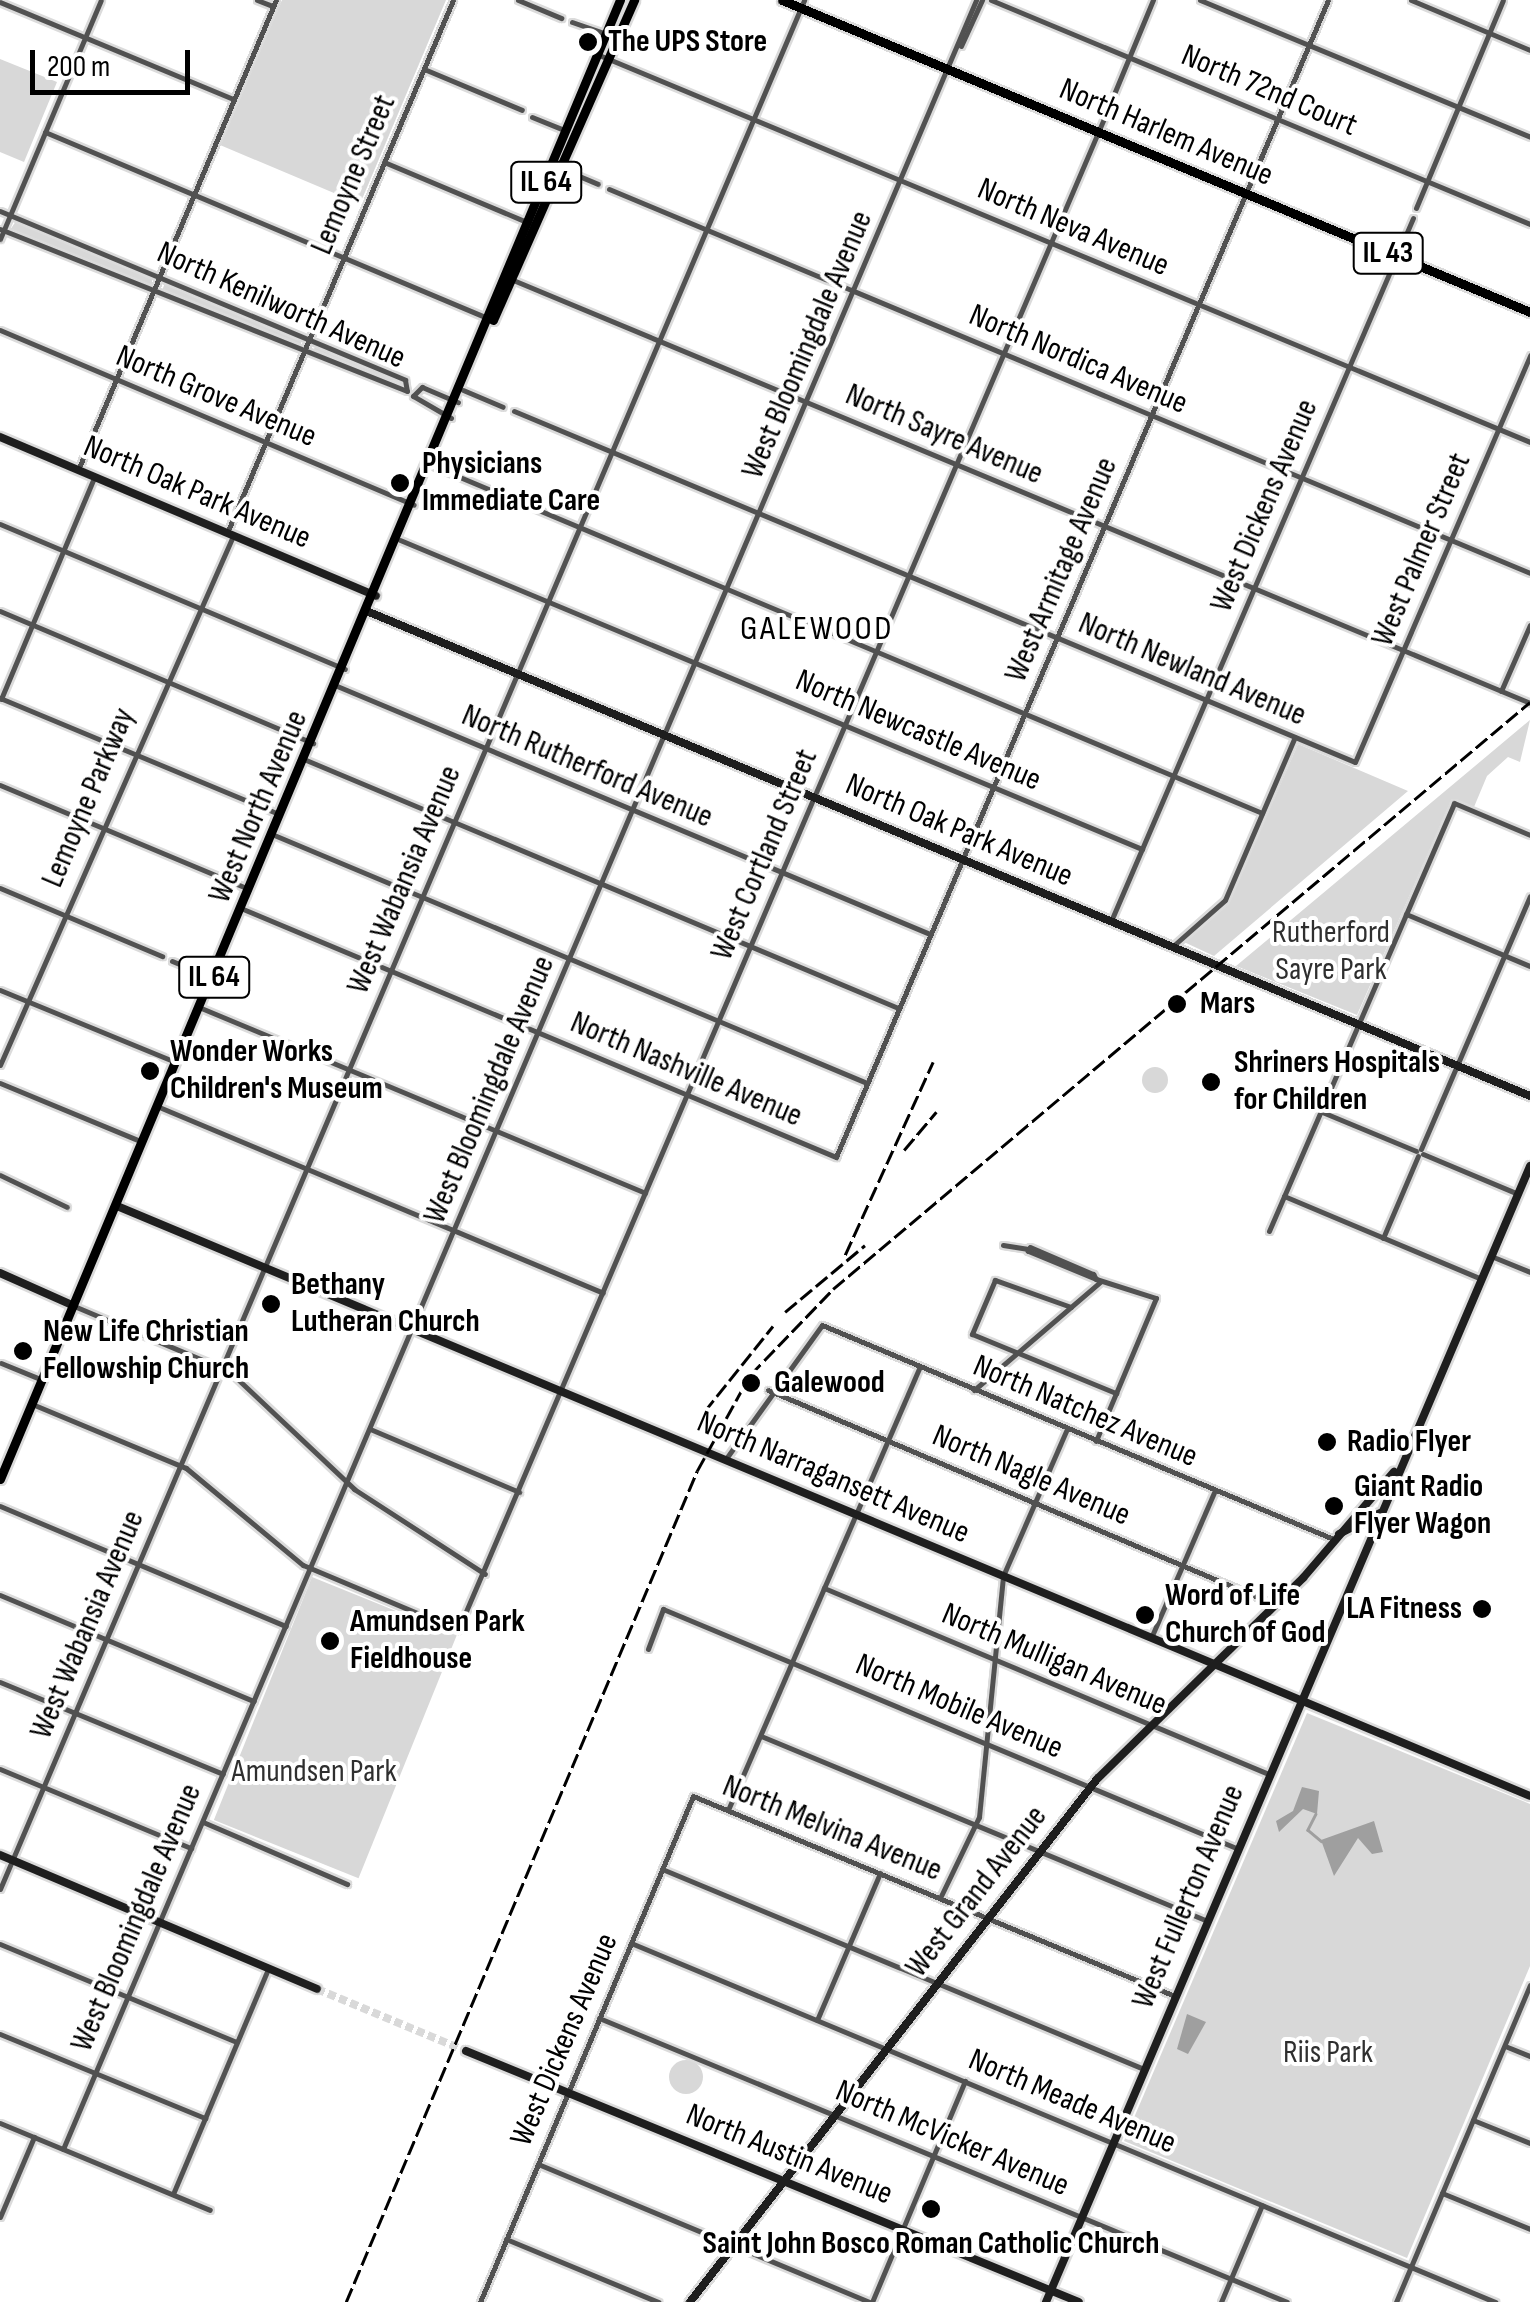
<!DOCTYPE html>
<html>
<head>
<meta charset="utf-8">
<style>
	body { margin:0 }
	#map { position:relative; width:1530px; height:2302px; overflow:hidden; background:#fff; font-family:"Sofia Sans Condensed",sans-serif }
	div>[style] { position:absolute }
	[style*='--x'] { left:calc(var(--x)*1px); top:calc(var(--y)*1px); width:calc(var(--w)*1px); rotate:calc(var(--a)*1deg) }
	.green>* { inset:0; background:#d8d8d8; transform-origin:0 0 }
	.round { border-radius:50% }
	.water>* { inset:0; background:#9f9f9f }
	.stream>* { height:2.5px; margin:-1.25px; padding:0 1.25px; transform-origin:1.25px; border-radius:1.25px; background:#9f9f9f }
	.secondary-tunnel>* { height:8px; margin-top:-4px; transform-origin:0; background:repeating-linear-gradient(90deg,#d9d9d9 0 8px,transparent 0 12px) }
	.roads { filter:drop-shadow(2px 0 #dbdbdb) drop-shadow(-2px 0 #dbdbdb) drop-shadow(0 2px #dbdbdb) drop-shadow(0 -2px #dbdbdb) }
	.street>* { height:5px; margin:-2.5px; padding:0 2.5px; transform-origin:2.5px; border-radius:2.5px; background:#515151 }
	.secondary>* { height:8px; margin:-4px; padding:0 4px; transform-origin:4px; border-radius:4px; background:#1e1e1e }
	.primary>* { height:9px; margin:-4.5px; padding:0 4.5px; transform-origin:4.5px; border-radius:4.5px; background:#000 }
	.rail>* { height:2.5px; margin-top:-1.25px; transform-origin:0; background:repeating-linear-gradient(90deg,#000 0 15px,transparent 0 20px) }
	.dots>* { width:28px; height:28px; translate:-50% -50%; box-sizing:border-box; border:5px solid #fff; border-radius:50% }
	span { translate:-50% -50%; white-space:nowrap; text-align:center; line-height:1.15; -webkit-text-stroke:8px #fff; paint-order:stroke }
	.shield-label span { padding:2px 8px; background:#fff; border:2px solid; border-radius:8px; -webkit-text-stroke-width:0 }
	.shield-label { font-size:30px; color:#000; font-weight:700 }
	.poi-label { font-size:32px; color:#000; font-weight:700 }
	.left { translate:0 -50%; text-align:left }
	.right { translate:-100% -50%; text-align:right }
	.street-label { font-size:32px; color:#000 }
	.park-label { font-size:32px; color:#2f2f2f }
	.neighbourhood-label { font-size:35px; color:#000; letter-spacing:2.5px }
	.scale { position:absolute; left:30px; top:50px; width:160px; height:45px; box-sizing:border-box; border:5px solid #000; border-top:0; padding-left:12px; font-size:30px; line-height:35px; white-space:nowrap; color:#000; -webkit-text-stroke:8px #fff; paint-order:stroke }
</style>
</head>
<body>
<div id="map">
	<div class="green">
		<div style="clip-path:polygon(282px 0,446px 0,360px 204px,220px 145px)"></div>
		<div style="clip-path:polygon(0 59px,57px 82px,24px 162px,0 152px)"></div>
		<div style="clip-path:polygon(16px 221px,152px 278px,152px 286px,10px 230px)"></div>
		<div style="clip-path:polygon(165px 283px,301px 340px,301px 348px,161px 293px)"></div>
		<div style="clip-path:polygon(316px 345px,404px 383px,405px 391px,311px 355px)"></div>
		<div style="clip-path:polygon(1530px 720px,1520px 762px,1508px 757px,1487px 776px,1474px 807px,1452px 799px,1357px 1015px,1236px 966px)"></div>
		<div style="clip-path:polygon(1298px 744px,1408px 791px,1214px 956px,1184px 942px,1228px 904px)"></div>
		<div class="round" style="left:1142px;top:1067px;width:26px;height:26px"></div>
		<div style="left:312px;top:1577px;width:156px;height:262px;rotate:22deg"></div>
		<div style="clip-path:polygon(1307px 1713px,1530px 1804px,1530px 1966px,1407px 2258px,1124px 2141px)"></div>
		<div class="round" style="left:669px;top:2060px;width:34px;height:34px"></div>
	</div>
	<div class="water">
		<div style="clip-path:polygon(1302px 1787px,1319px 1791px,1317px 1814px,1303px 1809px,1279px 1832px,1276px 1821px,1293px 1811px)"></div>
		<div style="clip-path:polygon(1374px 1821px,1383px 1852px,1372px 1854px,1358px 1838px,1334px 1876px,1321px 1840px)"></div>
		<div style="clip-path:polygon(1187px 2014px,1206px 2022px,1188px 2054px,1177px 2049px)"></div>
	</div>
	<div class="stream">
		<div style="--x:1316;--y:1814;--w:18;--a:117"></div>
		<div style="--x:1308;--y:1830;--w:17;--a:40"></div>
	</div>
	<div class="secondary-tunnel">
		<div style="--x:317;--y:1989;--w:161;--a:22.6"></div>
	</div>
	<div class="roads">
		<div class="street">
			<div style="--x:257;--y:0;--w:17;--a:21"></div>
			<div style="--x:518;--y:0;--w:47;--a:22.7"></div>
			<div style="--x:991;--y:0;--w:584;--a:22.57"></div>
			<div style="--x:1200;--y:0;--w:357;--a:22.5"></div>
			<div style="--x:1411;--y:0;--w:129;--a:22.8"></div>
			<div style="--x:0;--y:2;--w:252;--a:22.6"></div>
			<div style="--x:572;--y:22;--w:37;--a:19"></div>
			<div style="--x:961;--y:46;--w:51;--a:-65.5"></div>
			<div style="--x:599;--y:55;--w:1008;--a:22.57"></div>
			<div style="--x:424;--y:69;--w:106;--a:22.7"></div>
			<div style="--x:1114;--y:94;--w:102;--a:-67.5"></div>
			<div style="--x:532;--y:117;--w:37;--a:22"></div>
			<div style="--x:45;--y:132;--w:477;--a:22.8"></div>
			<div style="--x:384;--y:162;--w:157;--a:22.8"></div>
			<div style="--x:560;--y:168;--w:41;--a:22.8"></div>
			<div style="--x:609;--y:189;--w:998;--a:22.63"></div>
			<div style="--x:1416;--y:208;--w:225;--a:-67.3"></div>
			<div style="--x:0;--y:211;--w:439;--a:22.6"></div>
			<div style="--x:405;--y:380;--w:11;--a:80"></div>
			<div style="--x:407;--y:391;--w:438;--a:-158.3"></div>
			<div style="--x:0;--y:239;--w:259;--a:-67.1"></div>
			<div style="--x:513;--y:280;--w:1101;--a:22.58"></div>
			<div style="--x:0;--y:330;--w:449;--a:22.9"></div>
			<div style="--x:463;--y:390;--w:43;--a:23"></div>
			<div style="--x:514;--y:411;--w:911;--a:22.65"></div>
			<div style="--x:1355;--y:762;--w:443;--a:-66.7"></div>
			<div style="--x:451;--y:418;--w:44;--a:-149.9"></div>
			<div style="--x:413;--y:396;--w:13;--a:-45"></div>
			<div style="--x:422;--y:387;--w:39;--a:23"></div>
			<div style="--x:431;--y:465;--w:901;--a:22.72"></div>
			<div style="--x:78;--y:470;--w:510;--a:-67.16"></div>
			<div style="--x:0;--y:524;--w:374;--a:22.8"></div>
			<div style="--x:227;--y:533;--w:579;--a:-67.02"></div>
			<div style="--x:400;--y:540;--w:804;--a:22.61"></div>
			<div style="--x:0;--y:611;--w:340;--a:22.9"></div>
			<div style="--x:337;--y:686;--w:643;--a:22.7"></div>
			<div style="--x:1501;--y:691;--w:72;--a:-66.3"></div>
			<div style="--x:0;--y:698;--w:302;--a:22.6"></div>
			<div style="--x:1;--y:699;--w:240;--a:-67.2"></div>
			<div style="--x:306;--y:760;--w:642;--a:22.73"></div>
			<div style="--x:0;--y:785;--w:267;--a:22.7"></div>
			<div style="--x:274;--y:835;--w:643;--a:22.7"></div>
			<div style="--x:0;--y:888;--w:176;--a:22.8"></div>
			<div style="--x:243;--y:909;--w:643;--a:22.7"></div>
			<div style="--x:836;--y:1157;--w:1257;--a:-66.96"></div>
			<div style="--x:1406;--y:914;--w:134;--a:22.8"></div>
			<div style="--x:1111;--y:921;--w:765;--a:-66.75"></div>
			<div style="--x:1173;--y:946;--w:69;--a:-41.5"></div>
			<div style="--x:1225;--y:900;--w:177;--a:-66.8"></div>
			<div style="--x:172;--y:961;--w:42;--a:22.3"></div>
			<div style="--x:0;--y:990;--w:187;--a:22.3"></div>
			<div style="--x:201;--y:1008;--w:481;--a:22.6"></div>
			<div style="--x:0;--y:1065;--w:578;--a:-66.23"></div>
			<div style="--x:0;--y:1083;--w:152;--a:22.5"></div>
			<div style="--x:159;--y:1107;--w:481;--a:22.7"></div>
			<div style="--x:1322;--y:1112;--w:102;--a:22.5"></div>
			<div style="--x:1421;--y:1149;--w:275;--a:-66.7"></div>
			<div style="--x:1423;--y:1154;--w:103;--a:22.8"></div>
			<div style="--x:0;--y:1175;--w:74;--a:25.5"></div>
			<div style="--x:1284;--y:1196;--w:214;--a:22.8"></div>
			<div style="--x:1269;--y:1231;--w:466;--a:-66.6"></div>
			<div style="--x:1454;--y:803;--w:82;--a:22.8"></div>
			<div style="--x:1383;--y:1238;--w:89;--a:-66.9"></div>
			<div style="--x:1003;--y:1245;--w:24;--a:9"></div>
			<div style="--x:1030;--y:1247;--w:69;--a:23.2"></div>
			<div style="--x:1093;--y:1274;--w:6;--a:59"></div>
			<div style="--x:1096;--y:1279;--w:74;--a:-157.6"></div>
			<div style="--x:1028;--y:1251;--w:4;--a:-63"></div>
			<div style="--x:1491;--y:1256;--w:42;--a:22.3"></div>
			<div style="--x:1096;--y:1279;--w:63;--a:17.6"></div>
			<div style="--x:1156;--y:1298;--w:155;--a:112.8"></div>
			<div style="--x:74;--y:1306;--w:168;--a:22.8"></div>
			<div style="--x:229;--y:1371;--w:172;--a:43.3"></div>
			<div style="--x:354;--y:1489;--w:156;--a:33"></div>
			<div style="--x:1071;--y:1307;--w:81;--a:-160.4"></div>
			<div style="--x:995;--y:1280;--w:59;--a:113.1"></div>
			<div style="--x:972;--y:1334;--w:156;--a:22.3"></div>
			<div style="--x:1;--y:1363;--w:42;--a:22.3"></div>
			<div style="--x:768;--y:1390;--w:552;--a:22.94"></div>
			<div style="--x:974;--y:1390;--w:167;--a:-40.6"></div>
			<div style="--x:32;--y:1404;--w:167;--a:22.6"></div>
			<div style="--x:186;--y:1468;--w:152;--a:39.7"></div>
			<div style="--x:303;--y:1565;--w:168;--a:22.8"></div>
			<div style="--x:458;--y:1630;--w:1667;--a:-66.86"></div>
			<div style="--x:370;--y:1429;--w:162;--a:22.9"></div>
			<div style="--x:725;--y:1460;--w:166;--a:-54.3"></div>
			<div style="--x:822;--y:1325;--w:552;--a:22.71"></div>
			<div style="--x:0;--y:1506;--w:310;--a:22.8"></div>
			<div style="--x:824;--y:1588;--w:481;--a:22.7"></div>
			<div style="--x:0;--y:1595;--w:275;--a:22.7"></div>
			<div style="--x:1151;--y:1638;--w:161;--a:-66.6"></div>
			<div style="--x:648;--y:1649;--w:43;--a:-69.4"></div>
			<div style="--x:663;--y:1609;--w:621;--a:22.64"></div>
			<div style="--x:0;--y:1682;--w:241;--a:22.4"></div>
			<div style="--x:761;--y:1736;--w:482;--a:22.5"></div>
			<div style="--x:0;--y:1769;--w:207;--a:22.5"></div>
			<div style="--x:728;--y:1810;--w:482;--a:-66.6"></div>
			<div style="--x:203;--y:1822;--w:157;--a:23.3"></div>
			<div style="--x:662;--y:1869;--w:522;--a:22.54"></div>
			<div style="--x:0;--y:1889;--w:2053;--a:-66.94"></div>
			<div style="--x:940;--y:1898;--w:90;--a:-64.3"></div>
			<div style="--x:979;--y:1817;--w:242;--a:-84.3"></div>
			<div style="--x:1003;--y:1576;--w:160;--a:-66.5"></div>
			<div style="--x:631;--y:1943;--w:936;--a:22.56"></div>
			<div style="--x:0;--y:1944;--w:256;--a:22.5"></div>
			<div style="--x:599;--y:2018;--w:744;--a:22.43"></div>
			<div style="--x:817;--y:2020;--w:160;--a:-66.8"></div>
			<div style="--x:0;--y:2034;--w:222;--a:22.3"></div>
			<div style="--x:1505;--y:2046;--w:27;--a:22"></div>
			<div style="--x:1473;--y:2120;--w:61;--a:22"></div>
			<div style="--x:0;--y:2123;--w:227;--a:22.5"></div>
			<div style="--x:63;--y:2149;--w:2335;--a:-66.98"></div>
			<div style="--x:538;--y:2164;--w:359;--a:22.6"></div>
			<div style="--x:1442;--y:2193;--w:95;--a:22.2"></div>
			<div style="--x:173;--y:2194;--w:246;--a:-67.1"></div>
			<div style="--x:0;--y:2217;--w:87;--a:-67"></div>
			<div style="--x:506;--y:2239;--w:165;--a:22.5"></div>
			<div style="--x:480;--y:2302;--w:549;--a:-67.17"></div>
			<div style="--x:693;--y:1796;--w:522;--a:22.54"></div>
			<div style="--x:872;--y:2302;--w:240;--a:-67.2"></div>
			<div style="--x:1221;--y:2302;--w:105;--a:-67.1"></div>
			<div style="--x:1396;--y:2302;--w:344;--a:-67.1"></div>
		</div>
		<div class="secondary">
			<div style="--x:0;--y:437;--w:408;--a:22.9"></div>
			<div style="--x:369;--y:612;--w:1258;--a:22.63"></div>
			<div style="--x:117;--y:1206;--w:1531;--a:22.66"></div>
			<div style="--x:0;--y:1273;--w:81;--a:24"></div>
			<div style="--x:1339;--y:1534;--w:46;--a:-27.1"></div>
			<div style="--x:0;--y:1855;--w:344;--a:22.9"></div>
			<div style="--x:466;--y:2051;--w:662;--a:22.27"></div>
			<div style="--x:690;--y:2302;--w:663;--a:-52.11"></div>
			<div style="--x:1097;--y:1779;--w:288;--a:-44.3"></div>
			<div style="--x:1303;--y:1578;--w:140;--a:-49.4"></div>
			<div style="--x:1046;--y:2302;--w:1235;--a:-66.92"></div>
		</div>
		<div class="primary">
			<div style="--x:782;--y:0;--w:810;--a:22.64"></div>
			<div style="--x:493;--y:320;--w:350;--a:-66.2"></div>
			<div style="--x:0;--y:1479;--w:1604;--a:-67.26"></div>
		</div>
	</div>
	<div class="rail">
		<div style="--x:904;--y:1150;--w:50;--a:-49.9"></div>
		<div style="--x:845;--y:1255;--w:212;--a:-65.5"></div>
		<div style="--x:785;--y:1312;--w:104;--a:-39.9"></div>
		<div style="--x:704;--y:1412;--w:110;--a:-51.3"></div>
		<div style="--x:346;--y:2302;--w:902;--a:-67.1"></div>
		<div style="--x:697;--y:1471;--w:110;--a:-61.1"></div>
		<div style="--x:750;--y:1375;--w:120;--a:-46"></div>
		<div style="--x:833;--y:1289;--w:911;--a:-40.1"></div>
	</div>
	<div class="dots">
		<div style="left:588px;top:42px;background:#000"></div>
		<div style="left:400px;top:483px;background:#000"></div>
		<div style="left:1177px;top:1004px;background:#000"></div>
		<div style="left:150px;top:1071px;background:#000"></div>
		<div style="left:1211px;top:1082px;background:#000"></div>
		<div style="left:271px;top:1304px;background:#000"></div>
		<div style="left:23px;top:1351px;background:#000"></div>
		<div style="left:751px;top:1383px;background:#000"></div>
		<div style="left:1327px;top:1442px;background:#000"></div>
		<div style="left:1334px;top:1506px;background:#000"></div>
		<div style="left:1482px;top:1609px;background:#000"></div>
		<div style="left:1145px;top:1615px;background:#000"></div>
		<div style="left:330px;top:1641px;background:#000"></div>
		<div style="left:931px;top:2209px;background:#000"></div>
	</div>
	<div class="shield-label">
		<span style="left:546px;top:182px">IL 64</span>
		<span style="left:1388px;top:253px">IL 43</span>
		<span style="left:214px;top:977px">IL 64</span>
	</div>
	<div class="poi-label">
		<span class="left" style="left:608px;top:42px">The UPS Store</span>
		<span class="left" style="left:422px;top:483px">Physicians<br>Immediate Care</span>
		<span class="left" style="left:1200px;top:1004px">Mars</span>
		<span class="left" style="left:170px;top:1071px">Wonder Works<br>Children's Museum</span>
		<span class="left" style="left:1234px;top:1082px">Shriners Hospitals<br>for Children</span>
		<span class="left" style="left:291px;top:1304px">Bethany<br>Lutheran Church</span>
		<span class="left" style="left:43px;top:1351px">New Life Christian<br>Fellowship Church</span>
		<span class="left" style="left:774px;top:1383px">Galewood</span>
		<span class="left" style="left:1347px;top:1442px">Radio Flyer</span>
		<span class="left" style="left:1354px;top:1506px">Giant Radio<br>Flyer Wagon</span>
		<span class="left" style="left:1165px;top:1615px">Word of Life<br>Church of God</span>
		<span class="right" style="left:1462px;top:1609px">LA Fitness</span>
		<span class="left" style="left:350px;top:1641px">Amundsen Park<br>Fieldhouse</span>
		<span style="left:931px;top:2244px">Saint John Bosco Roman Catholic Church</span>
	</div>
	<div class="street-label">
		<span style="left:1269px;top:91px;rotate:23deg">North 72nd Court</span>
		<span style="left:1166px;top:133px;rotate:23deg">North Harlem Avenue</span>
		<span style="left:354px;top:175px;rotate:-67deg">Lemoyne Street</span>
		<span style="left:1073px;top:228px;rotate:23deg">North Neva Avenue</span>
		<span style="left:281px;top:306px;rotate:24deg">North Kenilworth Avenue</span>
		<span style="left:808px;top:345px;rotate:-67deg">West Bloomingdale Avenue</span>
		<span style="left:1078px;top:360px;rotate:23deg">North Nordica Avenue</span>
		<span style="left:216px;top:397px;rotate:23deg">North Grove Avenue</span>
		<span style="left:944px;top:435px;rotate:23deg">North Sayre Avenue</span>
		<span style="left:197px;top:493px;rotate:23deg">North Oak Park Avenue</span>
		<span style="left:1265px;top:506px;rotate:-67deg">West Dickens Avenue</span>
		<span style="left:1422px;top:550px;rotate:-67deg">West Palmer Street</span>
		<span style="left:1062px;top:570px;rotate:-67deg">West Armitage Avenue</span>
		<span style="left:1192px;top:670px;rotate:23deg">North Newland Avenue</span>
		<span style="left:918px;top:731px;rotate:23deg">North Newcastle Avenue</span>
		<span style="left:587px;top:767px;rotate:23deg">North Rutherford Avenue</span>
		<span style="left:89px;top:798px;rotate:-67deg">Lemoyne Parkway</span>
		<span style="left:259px;top:807px;rotate:-67deg">West North Avenue</span>
		<span style="left:959px;top:831px;rotate:23deg">North Oak Park Avenue</span>
		<span style="left:765px;top:855px;rotate:-67deg">West Cortland Street</span>
		<span style="left:405px;top:880px;rotate:-67deg">West Wabansia Avenue</span>
		<span style="left:686px;top:1070px;rotate:23deg">North Nashville Avenue</span>
		<span style="left:490px;top:1090px;rotate:-67deg">West Bloomingdale Avenue</span>
		<span style="left:1085px;top:1412px;rotate:23deg">North Natchez Avenue</span>
		<span style="left:1031px;top:1476px;rotate:23deg">North Nagle Avenue</span>
		<span style="left:833px;top:1478px;rotate:23deg">North Narragansett Avenue</span>
		<span style="left:88px;top:1625px;rotate:-67deg">West Wabansia Avenue</span>
		<span style="left:1054px;top:1660px;rotate:23deg">North Mulligan Avenue</span>
		<span style="left:959px;top:1707px;rotate:23deg">North Mobile Avenue</span>
		<span style="left:832px;top:1829px;rotate:22deg">North Melvina Avenue</span>
		<span style="left:977px;top:1892px;rotate:-52deg">West Grand Avenue</span>
		<span style="left:1189px;top:1897px;rotate:-67deg">West Fullerton Avenue</span>
		<span style="left:137px;top:1918px;rotate:-67deg">West Bloomingdale Avenue</span>
		<span style="left:565px;top:2040px;rotate:-67deg">West Dickens Avenue</span>
		<span style="left:1072px;top:2102px;rotate:23deg">North Meade Avenue</span>
		<span style="left:952px;top:2139px;rotate:23deg">North McVicker Avenue</span>
		<span style="left:789px;top:2155px;rotate:22deg">North Austin Avenue</span>
	</div>
	<div class="park-label">
		<span style="left:1331px;top:952px">Rutherford<br>Sayre Park</span>
		<span style="left:314px;top:1772px">Amundsen Park</span>
		<span style="left:1328px;top:2053px">Riis Park</span>
	</div>
	<div class="neighbourhood-label">
		<span style="left:817px;top:629px">GALEWOOD</span>
	</div>
	<div class="scale">200 m</div>
</div>
</body>
</html>
